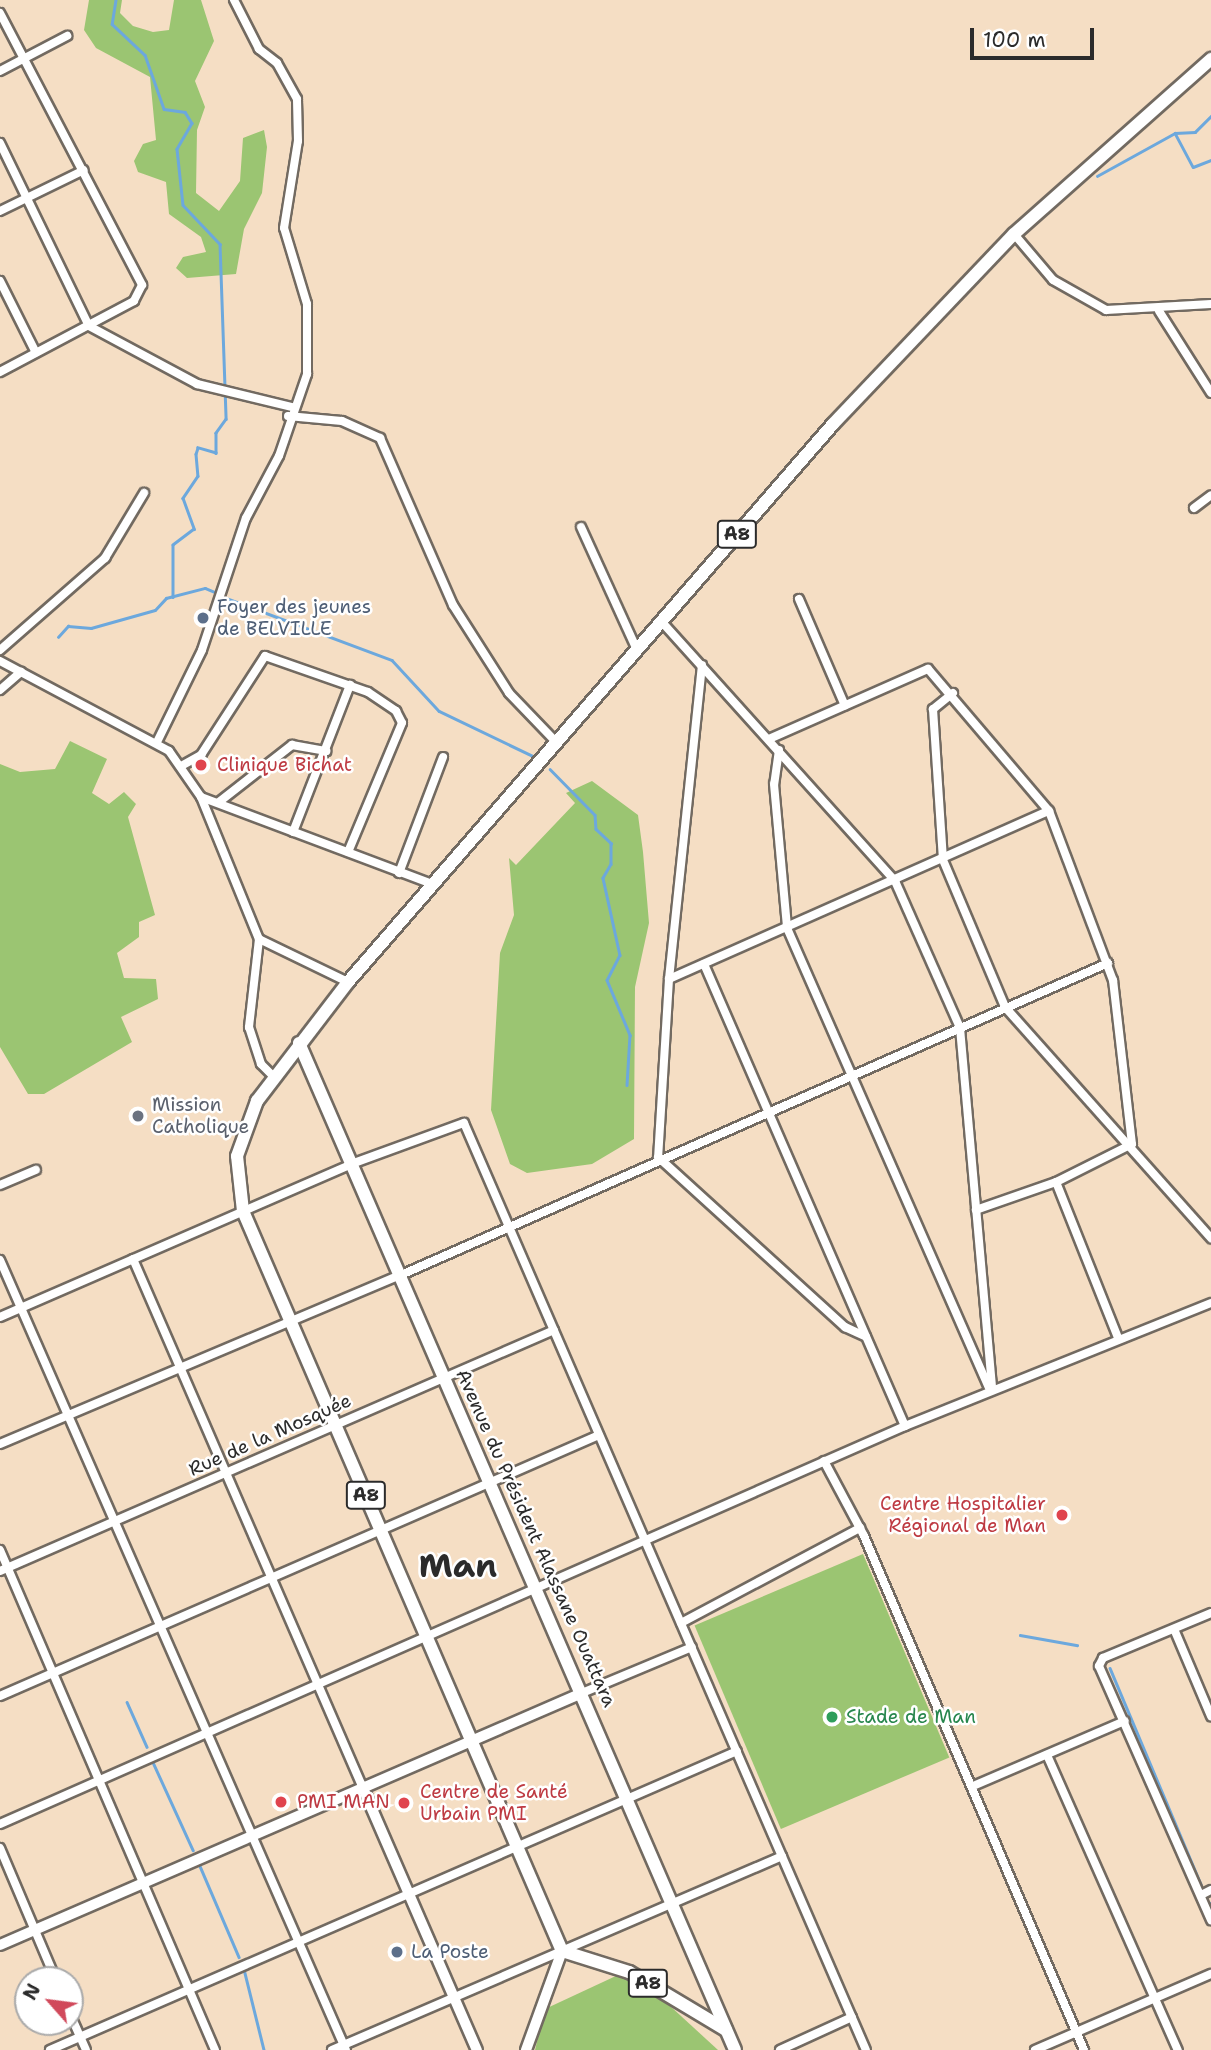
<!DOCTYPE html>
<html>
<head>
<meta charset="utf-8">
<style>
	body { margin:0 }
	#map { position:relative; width:1211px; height:2050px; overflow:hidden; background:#f5dec4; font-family:"Shantell Sans",sans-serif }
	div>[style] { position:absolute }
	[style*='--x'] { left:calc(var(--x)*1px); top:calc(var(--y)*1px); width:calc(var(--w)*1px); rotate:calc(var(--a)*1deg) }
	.green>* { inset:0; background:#9bc572; transform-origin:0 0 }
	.stream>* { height:2.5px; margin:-1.25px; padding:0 1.25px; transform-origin:1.25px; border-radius:1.25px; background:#6ca8dd }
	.roads { filter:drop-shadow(2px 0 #726a61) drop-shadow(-2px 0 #726a61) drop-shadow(0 2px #726a61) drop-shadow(0 -2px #726a61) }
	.street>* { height:8px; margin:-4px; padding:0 4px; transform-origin:4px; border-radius:4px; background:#fff }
	.secondary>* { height:10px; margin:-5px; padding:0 5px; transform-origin:5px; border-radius:5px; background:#fff }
	.primary>* { height:12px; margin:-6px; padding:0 6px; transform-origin:6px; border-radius:6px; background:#fff }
	.dots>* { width:19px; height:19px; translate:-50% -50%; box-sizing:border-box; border:4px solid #fff; border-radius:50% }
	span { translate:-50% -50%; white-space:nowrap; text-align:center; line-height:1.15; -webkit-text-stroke:5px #fff; paint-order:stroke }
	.shield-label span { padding:2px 5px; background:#fff; border:2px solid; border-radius:5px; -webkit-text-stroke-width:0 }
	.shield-label { font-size:18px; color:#2b2b2b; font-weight:700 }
	.service-label { font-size:19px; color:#4e5e75 }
	.left { translate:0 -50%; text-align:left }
	.health-label { font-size:19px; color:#be3a42 }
	.right { translate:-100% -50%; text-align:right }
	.worship-label { font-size:19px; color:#5b616d }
	.street-label { font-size:19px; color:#2b2b2b }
	.leisure-label { font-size:19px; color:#27864d }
	.town-label { font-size:33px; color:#2b2b2b; font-weight:700 }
	.north { position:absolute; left:14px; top:1966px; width:70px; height:70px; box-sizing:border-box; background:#fff; border:2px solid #aaa; border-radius:50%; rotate:298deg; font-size:19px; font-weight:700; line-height:28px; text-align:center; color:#2b2b2b }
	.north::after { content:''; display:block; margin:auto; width:24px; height:32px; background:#d1495b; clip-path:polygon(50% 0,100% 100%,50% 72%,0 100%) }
	.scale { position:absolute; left:970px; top:28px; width:124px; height:32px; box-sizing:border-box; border:4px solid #2b2b2b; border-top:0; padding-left:9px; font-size:21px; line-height:24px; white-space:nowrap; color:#2b2b2b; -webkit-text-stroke:5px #fff; paint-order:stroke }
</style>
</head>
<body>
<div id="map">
	<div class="green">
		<div style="clip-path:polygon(89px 0,122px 0,120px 13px,133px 26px,153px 32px,169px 30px,174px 0,201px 0,214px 41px,195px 81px,205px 107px,197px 130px,196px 193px,219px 211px,240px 181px,243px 138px,264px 130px,267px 147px,262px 193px,244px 229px,236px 274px,187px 278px,176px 268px,183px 257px,206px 252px,201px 237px,169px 214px,166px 182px,138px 172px,134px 161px,143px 144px,156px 140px,150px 77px,96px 48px,84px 30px)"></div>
		<div style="clip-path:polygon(70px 741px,107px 759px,92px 793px,109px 804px,124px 792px,136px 804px,128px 817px,155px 915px,139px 922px,139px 937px,117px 953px,124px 978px,156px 979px,158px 999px,121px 1017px,132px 1042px,44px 1094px,28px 1094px,0 1047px,0 764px,20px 772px,55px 769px)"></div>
		<div style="clip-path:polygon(592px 781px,638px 815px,643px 852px,649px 923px,635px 987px,634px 1139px,592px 1164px,527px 1173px,510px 1164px,491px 1110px,500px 953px,514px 915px,509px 858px,516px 865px,575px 803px,566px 793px)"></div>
		<div style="left:863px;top:1554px;width:221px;height:183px;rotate:67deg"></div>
		<div style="clip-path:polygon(618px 1975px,669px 2005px,718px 2050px,535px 2050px,545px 2009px)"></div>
	</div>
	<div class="stream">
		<div style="--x:116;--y:0;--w:24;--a:99"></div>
		<div style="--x:112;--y:24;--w:45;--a:43.2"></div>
		<div style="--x:145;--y:55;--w:57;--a:70.6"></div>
		<div style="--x:164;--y:109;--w:21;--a:8"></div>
		<div style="--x:185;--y:112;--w:13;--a:58"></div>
		<div style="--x:192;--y:123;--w:30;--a:120"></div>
		<div style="--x:177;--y:149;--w:56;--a:83.9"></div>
		<div style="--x:183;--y:205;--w:54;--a:46.5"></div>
		<div style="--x:220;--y:244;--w:175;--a:88"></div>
		<div style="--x:226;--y:419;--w:17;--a:126"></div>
		<div style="--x:216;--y:433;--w:20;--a:90"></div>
		<div style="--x:216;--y:453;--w:19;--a:-164"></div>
		<div style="--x:198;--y:448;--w:6;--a:108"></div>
		<div style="--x:196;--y:454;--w:22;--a:85"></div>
		<div style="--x:198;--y:476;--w:27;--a:124"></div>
		<div style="--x:183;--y:498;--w:33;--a:70"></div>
		<div style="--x:194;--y:529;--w:26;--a:143"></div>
		<div style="--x:173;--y:545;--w:52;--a:90"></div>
		<div style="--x:1175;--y:133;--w:20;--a:-3"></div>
		<div style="--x:1195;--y:132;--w:23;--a:-45"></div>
		<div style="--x:1097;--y:176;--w:89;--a:-28.9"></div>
		<div style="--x:1175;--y:133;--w:38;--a:62"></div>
		<div style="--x:1193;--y:167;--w:19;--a:-21"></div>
		<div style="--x:226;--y:598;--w:177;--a:20.5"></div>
		<div style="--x:392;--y:660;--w:69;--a:47.3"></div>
		<div style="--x:439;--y:711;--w:104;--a:25.6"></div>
		<div style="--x:58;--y:637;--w:15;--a:-48"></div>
		<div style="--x:68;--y:626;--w:23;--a:5"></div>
		<div style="--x:91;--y:628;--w:66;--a:-15.7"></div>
		<div style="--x:155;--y:610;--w:16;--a:-47"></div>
		<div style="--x:166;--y:598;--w:40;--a:-14.4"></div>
		<div style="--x:205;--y:588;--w:11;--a:22"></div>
		<div style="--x:550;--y:769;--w:64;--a:45.6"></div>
		<div style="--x:595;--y:815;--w:14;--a:86"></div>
		<div style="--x:596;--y:829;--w:21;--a:43"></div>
		<div style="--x:611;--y:843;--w:21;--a:90"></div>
		<div style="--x:611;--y:864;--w:16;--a:120"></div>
		<div style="--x:603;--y:878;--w:79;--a:77.6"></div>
		<div style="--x:620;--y:955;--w:28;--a:117"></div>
		<div style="--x:607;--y:980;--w:60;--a:67.3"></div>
		<div style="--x:630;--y:1035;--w:50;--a:93.4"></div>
		<div style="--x:1020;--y:1635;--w:58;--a:10"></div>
		<div style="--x:1110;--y:1668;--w:235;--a:67.2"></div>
		<div style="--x:127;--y:1702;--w:49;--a:66"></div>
		<div style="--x:152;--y:1760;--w:99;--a:65.5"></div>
		<div style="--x:200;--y:1866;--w:99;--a:66.8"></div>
		<div style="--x:1210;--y:1903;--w:3;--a:72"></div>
		<div style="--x:244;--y:1969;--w:83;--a:76.1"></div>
	</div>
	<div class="roads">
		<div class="street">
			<div style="--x:0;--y:13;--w:307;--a:62.4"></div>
			<div style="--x:142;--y:285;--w:18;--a:117"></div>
			<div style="--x:134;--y:301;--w:152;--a:152.1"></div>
			<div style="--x:0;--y:71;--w:76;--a:-27.6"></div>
			<div style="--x:0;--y:143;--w:203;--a:64.1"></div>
			<div style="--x:89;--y:326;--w:123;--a:28.2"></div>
			<div style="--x:197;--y:384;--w:98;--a:13.6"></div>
			<div style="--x:0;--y:211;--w:93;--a:-26"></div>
			<div style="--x:1014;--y:234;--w:60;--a:49.7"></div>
			<div style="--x:1053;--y:280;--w:61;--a:29.5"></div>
			<div style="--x:1106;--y:310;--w:105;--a:-3.3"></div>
			<div style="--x:0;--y:281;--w:80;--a:63.4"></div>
			<div style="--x:1159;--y:311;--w:97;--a:57.6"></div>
			<div style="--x:288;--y:416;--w:54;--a:5.3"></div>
			<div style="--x:342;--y:421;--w:42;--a:24.1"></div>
			<div style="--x:380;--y:438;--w:182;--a:66.4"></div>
			<div style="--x:453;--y:605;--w:104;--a:57.5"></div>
			<div style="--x:509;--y:693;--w:68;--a:46.2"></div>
			<div style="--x:1194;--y:508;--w:21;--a:-37"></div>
			<div style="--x:581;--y:527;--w:135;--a:65.5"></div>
			<div style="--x:799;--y:599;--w:116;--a:66.7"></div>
			<div style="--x:661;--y:621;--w:350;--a:48"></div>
			<div style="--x:895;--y:881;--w:161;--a:66.1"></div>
			<div style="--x:960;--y:1028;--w:362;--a:84.9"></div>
			<div style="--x:0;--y:650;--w:140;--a:-41.2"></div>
			<div style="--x:105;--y:558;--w:76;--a:-59"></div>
			<div style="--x:0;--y:661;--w:191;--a:28"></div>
			<div style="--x:169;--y:751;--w:56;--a:55.2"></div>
			<div style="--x:201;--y:797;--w:153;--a:67.8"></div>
			<div style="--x:259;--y:939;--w:99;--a:25.8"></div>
			<div style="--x:702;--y:665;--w:316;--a:96"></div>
			<div style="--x:669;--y:979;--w:178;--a:93.5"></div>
			<div style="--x:658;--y:1157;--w:253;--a:42.3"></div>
			<div style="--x:845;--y:1327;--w:23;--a:25"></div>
			<div style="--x:0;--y:690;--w:28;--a:-41"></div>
			<div style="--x:953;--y:693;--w:26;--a:141"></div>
			<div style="--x:933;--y:709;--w:151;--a:86.2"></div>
			<div style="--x:943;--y:860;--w:160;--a:67.1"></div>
			<div style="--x:1005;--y:1007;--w:310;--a:48.3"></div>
			<div style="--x:769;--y:739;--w:174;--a:-23.8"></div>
			<div style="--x:928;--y:669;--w:187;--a:49.6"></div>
			<div style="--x:1049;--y:811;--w:181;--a:69.3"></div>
			<div style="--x:1113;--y:980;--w:165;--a:83.4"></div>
			<div style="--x:1132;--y:1144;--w:85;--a:153.4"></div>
			<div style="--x:1056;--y:1182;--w:85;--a:160.7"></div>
			<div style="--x:157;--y:742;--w:102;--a:-63.9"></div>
			<div style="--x:202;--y:650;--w:139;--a:-71.6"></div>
			<div style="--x:246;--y:518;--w:70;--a:-62"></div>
			<div style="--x:279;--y:456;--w:87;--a:-71.1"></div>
			<div style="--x:307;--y:374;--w:70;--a:-90"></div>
			<div style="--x:307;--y:304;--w:79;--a:-106.8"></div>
			<div style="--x:284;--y:228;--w:88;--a:-80.9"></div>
			<div style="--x:298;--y:141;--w:42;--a:-91.4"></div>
			<div style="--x:297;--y:99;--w:41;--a:-119.1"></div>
			<div style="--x:277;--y:63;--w:23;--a:-142"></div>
			<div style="--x:259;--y:49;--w:55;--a:-117"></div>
			<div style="--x:779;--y:750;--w:34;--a:98"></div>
			<div style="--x:774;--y:784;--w:145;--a:84.8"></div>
			<div style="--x:787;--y:928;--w:502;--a:66.29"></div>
			<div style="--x:183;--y:765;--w:21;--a:-29"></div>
			<div style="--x:201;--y:755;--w:118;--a:-57.1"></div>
			<div style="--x:265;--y:656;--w:109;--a:19.3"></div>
			<div style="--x:368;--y:692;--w:34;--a:34"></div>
			<div style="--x:396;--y:711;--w:13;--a:63"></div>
			<div style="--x:402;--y:723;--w:140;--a:112.7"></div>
			<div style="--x:201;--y:797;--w:247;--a:20.6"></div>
			<div style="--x:219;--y:802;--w:93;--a:-38"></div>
			<div style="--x:292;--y:745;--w:35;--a:10"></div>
			<div style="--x:293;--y:832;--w:158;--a:-68.8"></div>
			<div style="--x:399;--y:873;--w:124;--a:-69.2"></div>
			<div style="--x:259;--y:939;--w:89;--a:96.5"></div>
			<div style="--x:249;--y:1027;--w:39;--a:72"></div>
			<div style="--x:261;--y:1064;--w:17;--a:45"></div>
			<div style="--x:704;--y:964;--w:504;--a:66.49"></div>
			<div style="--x:669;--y:979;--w:415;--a:-23.9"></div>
			<div style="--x:1056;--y:1182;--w:168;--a:68.3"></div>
			<div style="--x:0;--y:1185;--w:39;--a:-23"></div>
			<div style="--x:133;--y:1259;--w:575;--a:66.51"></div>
			<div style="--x:0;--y:1260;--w:862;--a:66.35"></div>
			<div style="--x:0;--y:1317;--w:386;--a:-23.5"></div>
			<div style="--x:354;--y:1163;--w:117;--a:-20"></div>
			<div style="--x:464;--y:1123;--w:1010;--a:66.56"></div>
			<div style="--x:0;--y:1444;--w:435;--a:-22.9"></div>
			<div style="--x:401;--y:1275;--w:773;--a:-23.81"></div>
			<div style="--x:824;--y:1461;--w:85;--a:61.9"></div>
			<div style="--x:864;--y:1536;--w:559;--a:66.83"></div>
			<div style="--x:0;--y:1550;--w:544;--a:66.73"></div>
			<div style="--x:0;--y:1571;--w:604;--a:-23.51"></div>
			<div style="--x:1211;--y:1613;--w:117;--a:157.4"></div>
			<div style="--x:1103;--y:1658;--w:9;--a:117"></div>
			<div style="--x:1099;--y:1666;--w:278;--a:66.2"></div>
			<div style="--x:681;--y:1623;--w:203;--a:-28"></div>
			<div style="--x:1174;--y:1629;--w:95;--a:67"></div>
			<div style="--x:582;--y:1693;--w:119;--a:-22.7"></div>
			<div style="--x:0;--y:1696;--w:653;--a:-23.54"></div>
			<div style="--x:1047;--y:1755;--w:323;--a:66.1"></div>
			<div style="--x:973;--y:1786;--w:165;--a:-23.2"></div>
			<div style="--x:0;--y:1824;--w:989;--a:-23.74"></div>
			<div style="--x:905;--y:1426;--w:330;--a:-21.9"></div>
			<div style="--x:0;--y:1848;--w:143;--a:67"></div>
			<div style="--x:1201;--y:1895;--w:11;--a:-27"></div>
			<div style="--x:70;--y:2014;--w:39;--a:66"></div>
			<div style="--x:50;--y:2050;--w:749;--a:-23.52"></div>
			<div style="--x:332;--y:2050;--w:490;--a:-23.3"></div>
			<div style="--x:780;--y:2050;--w:79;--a:-24.6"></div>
			<div style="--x:1035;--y:2050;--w:192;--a:-23.4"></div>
		</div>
		<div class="secondary">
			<div style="--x:362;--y:1786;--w:288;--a:66.5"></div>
			<div style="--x:0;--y:1945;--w:634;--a:-23.41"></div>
			<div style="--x:526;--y:2050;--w:105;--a:-70"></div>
		</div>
		<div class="primary">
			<div style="--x:299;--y:1043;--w:1097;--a:66.59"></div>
			<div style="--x:726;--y:2030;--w:113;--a:-149.1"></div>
			<div style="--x:629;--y:1972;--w:70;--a:-162.6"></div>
			<div style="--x:562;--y:1951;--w:806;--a:-113.32"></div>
			<div style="--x:243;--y:1211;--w:55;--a:-96.2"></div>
			<div style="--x:237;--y:1156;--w:59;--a:-70"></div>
			<div style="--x:257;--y:1101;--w:150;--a:-52.6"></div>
			<div style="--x:348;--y:982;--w:739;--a:-49"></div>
			<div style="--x:833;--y:424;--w:262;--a:-46.4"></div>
			<div style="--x:1014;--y:234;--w:264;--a:-41.6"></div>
		</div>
	</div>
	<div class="dots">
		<div style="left:203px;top:618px;background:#5c6f8a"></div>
		<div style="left:201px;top:765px;background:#e0444e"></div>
		<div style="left:138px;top:1116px;background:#6b7280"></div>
		<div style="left:1062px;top:1515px;background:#e0444e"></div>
		<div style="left:832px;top:1717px;background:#2e9e5b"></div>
		<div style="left:281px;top:1802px;background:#e0444e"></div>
		<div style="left:404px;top:1803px;background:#e0444e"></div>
		<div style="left:397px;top:1952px;background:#5c6f8a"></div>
	</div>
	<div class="shield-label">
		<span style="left:737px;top:534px">A8</span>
		<span style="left:366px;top:1495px">A8</span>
		<span style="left:648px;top:1983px">A8</span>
	</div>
	<div class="service-label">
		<span class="left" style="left:217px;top:618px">Foyer des jeunes<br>de BELVILLE</span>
		<span class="left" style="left:411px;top:1952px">La Poste</span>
	</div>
	<div class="health-label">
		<span class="left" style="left:217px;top:765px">Clinique Bichat</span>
		<span class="right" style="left:1046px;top:1515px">Centre Hospitalier<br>Régional de Man</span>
		<span class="left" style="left:420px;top:1803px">Centre de Santé<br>Urbain PMI</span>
		<span class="left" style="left:297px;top:1802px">PMI MAN</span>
	</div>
	<div class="worship-label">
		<span class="left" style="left:152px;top:1116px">Mission<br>Catholique</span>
	</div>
	<div class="street-label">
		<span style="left:270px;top:1435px;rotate:-24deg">Rue de la Mosquée</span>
		<span style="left:536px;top:1538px;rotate:66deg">Avenue du Président Alassane Ouattara</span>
	</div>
	<div class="leisure-label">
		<span class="left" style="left:846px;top:1717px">Stade de Man</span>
	</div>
	<div class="town-label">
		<span style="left:458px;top:1566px">Man</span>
	</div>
	<div class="north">N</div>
	<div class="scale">100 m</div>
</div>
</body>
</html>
